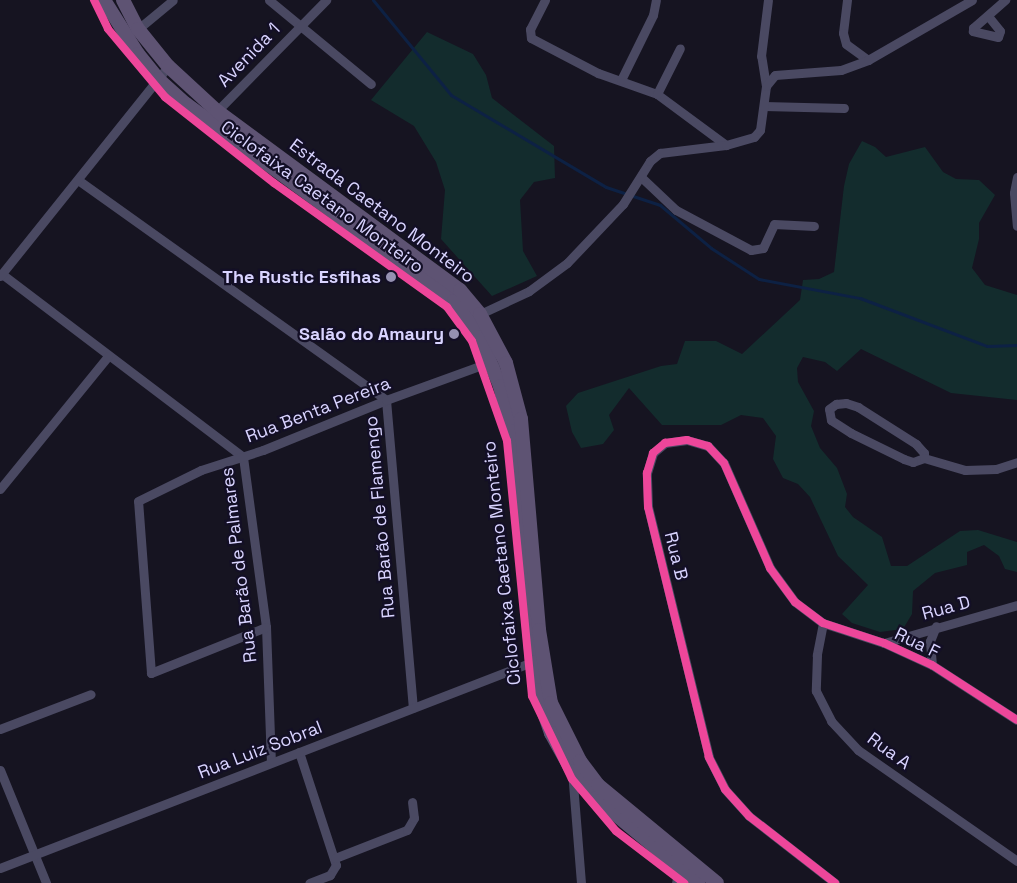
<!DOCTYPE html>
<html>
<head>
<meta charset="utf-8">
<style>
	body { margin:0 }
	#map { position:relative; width:1017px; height:883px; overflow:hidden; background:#161421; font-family:"Space Grotesk",sans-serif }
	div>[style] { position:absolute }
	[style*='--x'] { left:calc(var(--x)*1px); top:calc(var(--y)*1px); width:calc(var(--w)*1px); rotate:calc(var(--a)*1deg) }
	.green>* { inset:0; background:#132c2d }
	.stream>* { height:3px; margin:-1.5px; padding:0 1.5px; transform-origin:1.5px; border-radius:1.5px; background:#0d2144 }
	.street>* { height:9px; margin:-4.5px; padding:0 4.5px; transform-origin:4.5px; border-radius:4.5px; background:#4a4962 }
	.primary>* { height:14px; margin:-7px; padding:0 7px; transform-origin:7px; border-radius:7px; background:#5e5373 }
	.cycleway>* { height:8px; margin:-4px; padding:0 4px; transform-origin:4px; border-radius:4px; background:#ed469a }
	.dots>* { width:14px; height:14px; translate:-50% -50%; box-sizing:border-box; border:2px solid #130f26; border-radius:50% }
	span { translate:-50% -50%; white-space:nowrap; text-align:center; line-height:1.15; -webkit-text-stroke:4.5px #130f26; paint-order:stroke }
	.street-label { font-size:18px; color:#d9d4ff }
	.poi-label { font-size:18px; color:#d9d4ff; font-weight:700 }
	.right { translate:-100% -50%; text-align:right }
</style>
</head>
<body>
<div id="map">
	<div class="green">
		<div style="clip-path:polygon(427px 32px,473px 54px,486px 75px,492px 98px,554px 146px,555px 178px,534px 182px,520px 200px,523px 251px,537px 276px,492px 296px,441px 239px,445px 190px,436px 162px,414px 126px,371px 100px)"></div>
		<div style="clip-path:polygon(862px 141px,875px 147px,886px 157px,925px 147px,943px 172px,956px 179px,979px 180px,995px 195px,979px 223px,979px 239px,972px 268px,985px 285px,1017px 295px,1017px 400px,951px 393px,861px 349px,837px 371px,825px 362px,803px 357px,797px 368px,798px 382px,814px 411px,811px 426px,820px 448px,837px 468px,847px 494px,845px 507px,853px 517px,882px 537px,891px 566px,907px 566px,960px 531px,978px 530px,1017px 542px,1017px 572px,1005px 569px,999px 556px,984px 545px,967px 552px,967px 565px,935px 573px,913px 591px,912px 614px,903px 629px,880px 632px,852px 623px,842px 614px,868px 585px,838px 556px,810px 497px,798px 484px,783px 478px,773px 459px,776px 436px,763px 418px,741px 415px,721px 425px,662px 425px,629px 388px,609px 415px,614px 430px,603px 444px,581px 448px,572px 432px,566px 406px,578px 393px,661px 366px,677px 364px,685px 341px,716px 341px,742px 354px,800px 300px,803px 280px,819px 279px,834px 272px,844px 186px,849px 164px)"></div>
	</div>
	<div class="stream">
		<div style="--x:373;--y:0;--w:123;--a:50.6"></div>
		<div style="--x:451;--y:95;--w:180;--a:30.7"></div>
		<div style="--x:606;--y:187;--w:57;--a:18.4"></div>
		<div style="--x:660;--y:205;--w:67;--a:40.1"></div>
		<div style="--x:711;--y:248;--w:57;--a:32.9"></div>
		<div style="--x:759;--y:279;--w:103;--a:10.7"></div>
		<div style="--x:860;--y:298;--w:136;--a:20.7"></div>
		<div style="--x:987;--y:346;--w:30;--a:-2"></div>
	</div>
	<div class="street">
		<div style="--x:269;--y:0;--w:132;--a:39.5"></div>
		<div style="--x:545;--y:0;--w:33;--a:117"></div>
		<div style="--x:530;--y:29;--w:9;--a:84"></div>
		<div style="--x:531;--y:38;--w:76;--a:27.6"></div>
		<div style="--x:598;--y:73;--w:63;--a:19.6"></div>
		<div style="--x:657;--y:94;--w:86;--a:36.5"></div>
		<div style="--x:847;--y:0;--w:33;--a:97"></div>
		<div style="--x:843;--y:33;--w:11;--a:75"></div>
		<div style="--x:846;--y:44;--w:27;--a:36"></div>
		<div style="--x:988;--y:16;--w:19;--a:51"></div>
		<div style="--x:1000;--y:31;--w:6;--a:108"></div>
		<div style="--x:998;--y:37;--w:26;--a:-167"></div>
		<div style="--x:973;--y:31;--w:3;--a:-90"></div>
		<div style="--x:973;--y:28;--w:43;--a:-41.2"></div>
		<div style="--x:138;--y:29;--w:45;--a:-39.6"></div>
		<div style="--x:621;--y:80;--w:72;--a:-63.8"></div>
		<div style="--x:653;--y:15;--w:15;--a:-79"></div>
		<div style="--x:766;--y:86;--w:30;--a:-99"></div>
		<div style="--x:761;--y:56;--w:56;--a:-82.9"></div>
		<div style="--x:657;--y:94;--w:51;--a:-63.4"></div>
		<div style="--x:764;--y:106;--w:80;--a:1.4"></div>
		<div style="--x:217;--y:111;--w:156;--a:-45.5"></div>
		<div style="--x:641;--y:177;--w:48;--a:43.3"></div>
		<div style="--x:676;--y:210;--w:85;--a:28.1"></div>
		<div style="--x:751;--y:250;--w:12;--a:-9"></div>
		<div style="--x:763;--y:248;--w:26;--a:-65"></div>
		<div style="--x:774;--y:224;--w:40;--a:2.9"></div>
		<div style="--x:1017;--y:177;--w:16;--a:101"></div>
		<div style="--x:1014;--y:193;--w:33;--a:85"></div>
		<div style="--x:78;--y:180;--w:379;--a:35.5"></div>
		<div style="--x:386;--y:400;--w:309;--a:85"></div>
		<div style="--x:2;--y:274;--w:303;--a:37.2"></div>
		<div style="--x:243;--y:457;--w:172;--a:82.3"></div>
		<div style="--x:266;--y:627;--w:135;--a:87.9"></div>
		<div style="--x:0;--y:276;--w:269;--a:-51.3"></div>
		<div style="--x:480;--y:314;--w:54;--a:-25.1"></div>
		<div style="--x:529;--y:291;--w:47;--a:-36.4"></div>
		<div style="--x:567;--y:263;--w:81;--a:-46.5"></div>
		<div style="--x:623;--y:204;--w:51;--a:-57.9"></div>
		<div style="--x:650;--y:161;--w:13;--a:-39"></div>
		<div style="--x:660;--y:153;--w:66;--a:-6.9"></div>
		<div style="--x:726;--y:145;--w:29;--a:-16"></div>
		<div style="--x:754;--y:137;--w:9;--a:-49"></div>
		<div style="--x:760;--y:130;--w:44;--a:-82.2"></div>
		<div style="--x:766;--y:86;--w:14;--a:-51"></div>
		<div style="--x:775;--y:75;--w:66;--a:-4.3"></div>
		<div style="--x:841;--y:70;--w:29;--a:-20"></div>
		<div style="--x:868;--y:60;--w:120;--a:-30"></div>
		<div style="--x:924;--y:458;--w:12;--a:160"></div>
		<div style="--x:913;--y:462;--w:9;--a:-162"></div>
		<div style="--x:904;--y:459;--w:59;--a:-153.9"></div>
		<div style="--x:851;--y:433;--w:24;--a:-147"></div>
		<div style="--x:831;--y:420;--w:11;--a:-100"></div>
		<div style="--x:829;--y:409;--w:9;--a:-36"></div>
		<div style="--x:836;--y:404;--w:10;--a:-6"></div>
		<div style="--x:846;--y:403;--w:13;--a:18"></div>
		<div style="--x:858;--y:407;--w:69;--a:32.5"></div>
		<div style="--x:916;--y:444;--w:12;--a:48"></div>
		<div style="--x:924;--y:453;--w:5;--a:90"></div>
		<div style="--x:924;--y:458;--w:43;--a:16.3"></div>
		<div style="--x:965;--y:470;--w:31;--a:-2"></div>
		<div style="--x:996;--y:469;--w:22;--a:-18"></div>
		<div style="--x:0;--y:489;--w:171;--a:-50.9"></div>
		<div style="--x:823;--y:623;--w:33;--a:101"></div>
		<div style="--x:817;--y:655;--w:36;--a:92"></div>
		<div style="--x:816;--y:691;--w:34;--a:63"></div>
		<div style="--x:831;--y:721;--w:40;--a:47"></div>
		<div style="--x:858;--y:750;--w:194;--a:34.9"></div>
		<div style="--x:266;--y:627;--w:124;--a:158.2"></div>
		<div style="--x:151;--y:673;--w:172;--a:-94.3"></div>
		<div style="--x:138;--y:501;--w:70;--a:-26.2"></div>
		<div style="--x:201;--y:470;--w:65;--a:-17.9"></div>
		<div style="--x:263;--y:450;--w:133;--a:-22.1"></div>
		<div style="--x:386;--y:400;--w:102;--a:-20"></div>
		<div style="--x:482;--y:365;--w:13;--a:4"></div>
		<div style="--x:884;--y:643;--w:138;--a:-15.9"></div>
		<div style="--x:932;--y:665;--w:24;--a:-95"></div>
		<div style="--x:930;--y:641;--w:16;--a:-68"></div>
		<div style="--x:0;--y:729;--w:97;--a:-21"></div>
		<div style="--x:299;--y:752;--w:119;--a:71.9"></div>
		<div style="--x:336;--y:865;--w:12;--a:121"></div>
		<div style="--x:330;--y:875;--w:22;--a:159"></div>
		<div style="--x:0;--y:770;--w:122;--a:67.8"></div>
		<div style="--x:572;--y:771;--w:112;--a:85.4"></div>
		<div style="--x:335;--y:858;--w:77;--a:-21.3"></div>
		<div style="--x:407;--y:830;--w:14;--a:-60"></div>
		<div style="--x:414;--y:818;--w:16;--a:-97"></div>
		<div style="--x:0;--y:868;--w:570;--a:-21.17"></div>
		<div style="--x:676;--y:883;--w:15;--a:-79"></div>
		<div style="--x:835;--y:883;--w:109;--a:-142.1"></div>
		<div style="--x:749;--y:816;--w:36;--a:-132"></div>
		<div style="--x:725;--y:789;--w:36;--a:-117"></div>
		<div style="--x:709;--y:757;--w:257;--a:-103.7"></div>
		<div style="--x:648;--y:507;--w:34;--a:-92"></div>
		<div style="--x:647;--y:473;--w:21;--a:-73"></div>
		<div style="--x:653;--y:453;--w:16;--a:-40"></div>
		<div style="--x:665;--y:443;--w:22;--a:-8"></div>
		<div style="--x:687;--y:440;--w:22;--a:16"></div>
		<div style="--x:708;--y:446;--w:23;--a:47"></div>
		<div style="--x:724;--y:463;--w:115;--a:66.3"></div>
		<div style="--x:770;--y:568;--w:42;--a:53.7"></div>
		<div style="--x:795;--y:602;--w:35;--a:37"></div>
		<div style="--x:823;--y:623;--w:64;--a:18.2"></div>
		<div style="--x:884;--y:643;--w:53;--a:24.6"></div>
		<div style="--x:932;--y:665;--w:101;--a:32.9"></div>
	</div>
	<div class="primary">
		<div style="--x:104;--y:0;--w:64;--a:57.8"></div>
		<div style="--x:138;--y:54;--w:32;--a:51"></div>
		<div style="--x:158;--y:79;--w:38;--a:42"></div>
		<div style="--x:186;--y:104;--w:333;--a:36.3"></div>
		<div style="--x:454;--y:301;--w:44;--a:54.2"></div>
		<div style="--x:480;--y:337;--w:53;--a:67.8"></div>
		<div style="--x:500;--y:386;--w:46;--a:76.3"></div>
		<div style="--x:511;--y:431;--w:232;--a:84.8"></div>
		<div style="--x:532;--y:662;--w:28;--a:82"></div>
		<div style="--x:536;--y:690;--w:46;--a:70.8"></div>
		<div style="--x:551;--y:733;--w:43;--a:61.1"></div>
		<div style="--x:572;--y:771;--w:36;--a:48"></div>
		<div style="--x:596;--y:798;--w:133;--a:39.8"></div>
		<div style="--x:123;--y:0;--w:33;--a:63"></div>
		<div style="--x:138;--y:29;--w:48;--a:51"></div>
		<div style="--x:168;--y:66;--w:67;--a:42.6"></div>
		<div style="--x:217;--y:111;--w:302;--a:36.4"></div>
		<div style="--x:460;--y:290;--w:31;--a:50"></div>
		<div style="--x:480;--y:314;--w:55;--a:62"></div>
		<div style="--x:506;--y:363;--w:58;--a:75"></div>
		<div style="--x:521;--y:419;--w:212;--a:85.1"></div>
		<div style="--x:539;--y:630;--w:74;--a:80.7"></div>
		<div style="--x:551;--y:703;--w:65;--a:63.4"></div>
		<div style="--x:580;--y:761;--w:30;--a:53"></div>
		<div style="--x:598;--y:785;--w:154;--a:39.5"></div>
	</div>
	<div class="cycleway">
		<div style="--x:94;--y:0;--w:32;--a:64"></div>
		<div style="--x:108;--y:29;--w:89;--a:50"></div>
		<div style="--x:165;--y:97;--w:139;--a:38.3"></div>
		<div style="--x:274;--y:183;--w:213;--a:35.6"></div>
		<div style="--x:447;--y:307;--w:42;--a:53.7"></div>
		<div style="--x:472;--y:341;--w:106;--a:70.7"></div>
		<div style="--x:507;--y:441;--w:256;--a:84.4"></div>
		<div style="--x:532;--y:696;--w:92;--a:64.3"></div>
		<div style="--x:572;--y:779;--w:68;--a:49.8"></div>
		<div style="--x:616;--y:831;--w:86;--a:37.4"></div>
		<div style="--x:835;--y:883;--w:109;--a:-142.1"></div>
		<div style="--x:749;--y:816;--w:36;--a:-132"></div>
		<div style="--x:725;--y:789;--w:36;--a:-117"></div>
		<div style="--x:709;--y:757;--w:257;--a:-103.7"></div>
		<div style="--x:648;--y:507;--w:34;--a:-92"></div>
		<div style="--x:647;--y:473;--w:21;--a:-73"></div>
		<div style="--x:653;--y:453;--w:16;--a:-40"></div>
		<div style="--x:665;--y:443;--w:22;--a:-8"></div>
		<div style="--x:687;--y:440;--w:22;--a:16"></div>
		<div style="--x:708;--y:446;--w:23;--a:47"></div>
		<div style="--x:724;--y:463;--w:115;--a:66.3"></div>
		<div style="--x:770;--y:568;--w:42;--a:53.7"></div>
		<div style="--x:795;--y:602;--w:35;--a:37"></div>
		<div style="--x:823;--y:623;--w:64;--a:18.2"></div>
		<div style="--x:884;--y:643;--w:53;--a:24.6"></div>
		<div style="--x:932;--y:665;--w:101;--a:32.9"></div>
	</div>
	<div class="dots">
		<div style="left:391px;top:277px;background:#9591b1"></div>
		<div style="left:454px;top:334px;background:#9591b1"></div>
	</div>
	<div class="street-label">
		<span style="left:249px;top:55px;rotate:-46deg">Avenida 1</span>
		<span style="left:322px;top:197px;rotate:36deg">Ciclofaixa Caetano Monteiro</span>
		<span style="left:382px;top:211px;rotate:37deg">Estrada Caetano Monteiro</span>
		<span style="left:318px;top:410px;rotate:-21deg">Rua Benta Pereira</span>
		<span style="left:380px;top:517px;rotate:-95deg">Rua Barão de Flamengo</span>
		<span style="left:676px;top:556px;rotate:76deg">Rua B</span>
		<span style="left:502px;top:563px;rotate:-96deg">Ciclofaixa Caetano Monteiro</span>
		<span style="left:239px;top:565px;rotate:-97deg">Rua Barão de Palmares</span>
		<span style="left:946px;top:608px;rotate:-15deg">Rua D</span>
		<span style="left:917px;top:643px;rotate:26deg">Rua F</span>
		<span style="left:260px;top:750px;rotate:-21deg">Rua Luiz Sobral</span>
		<span style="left:889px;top:751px;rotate:36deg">Rua A</span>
	</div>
	<div class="poi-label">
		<span class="right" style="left:381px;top:277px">The Rustic Esfihas</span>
		<span class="right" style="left:444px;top:334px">Salão do Amaury</span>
	</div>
</div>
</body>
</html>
